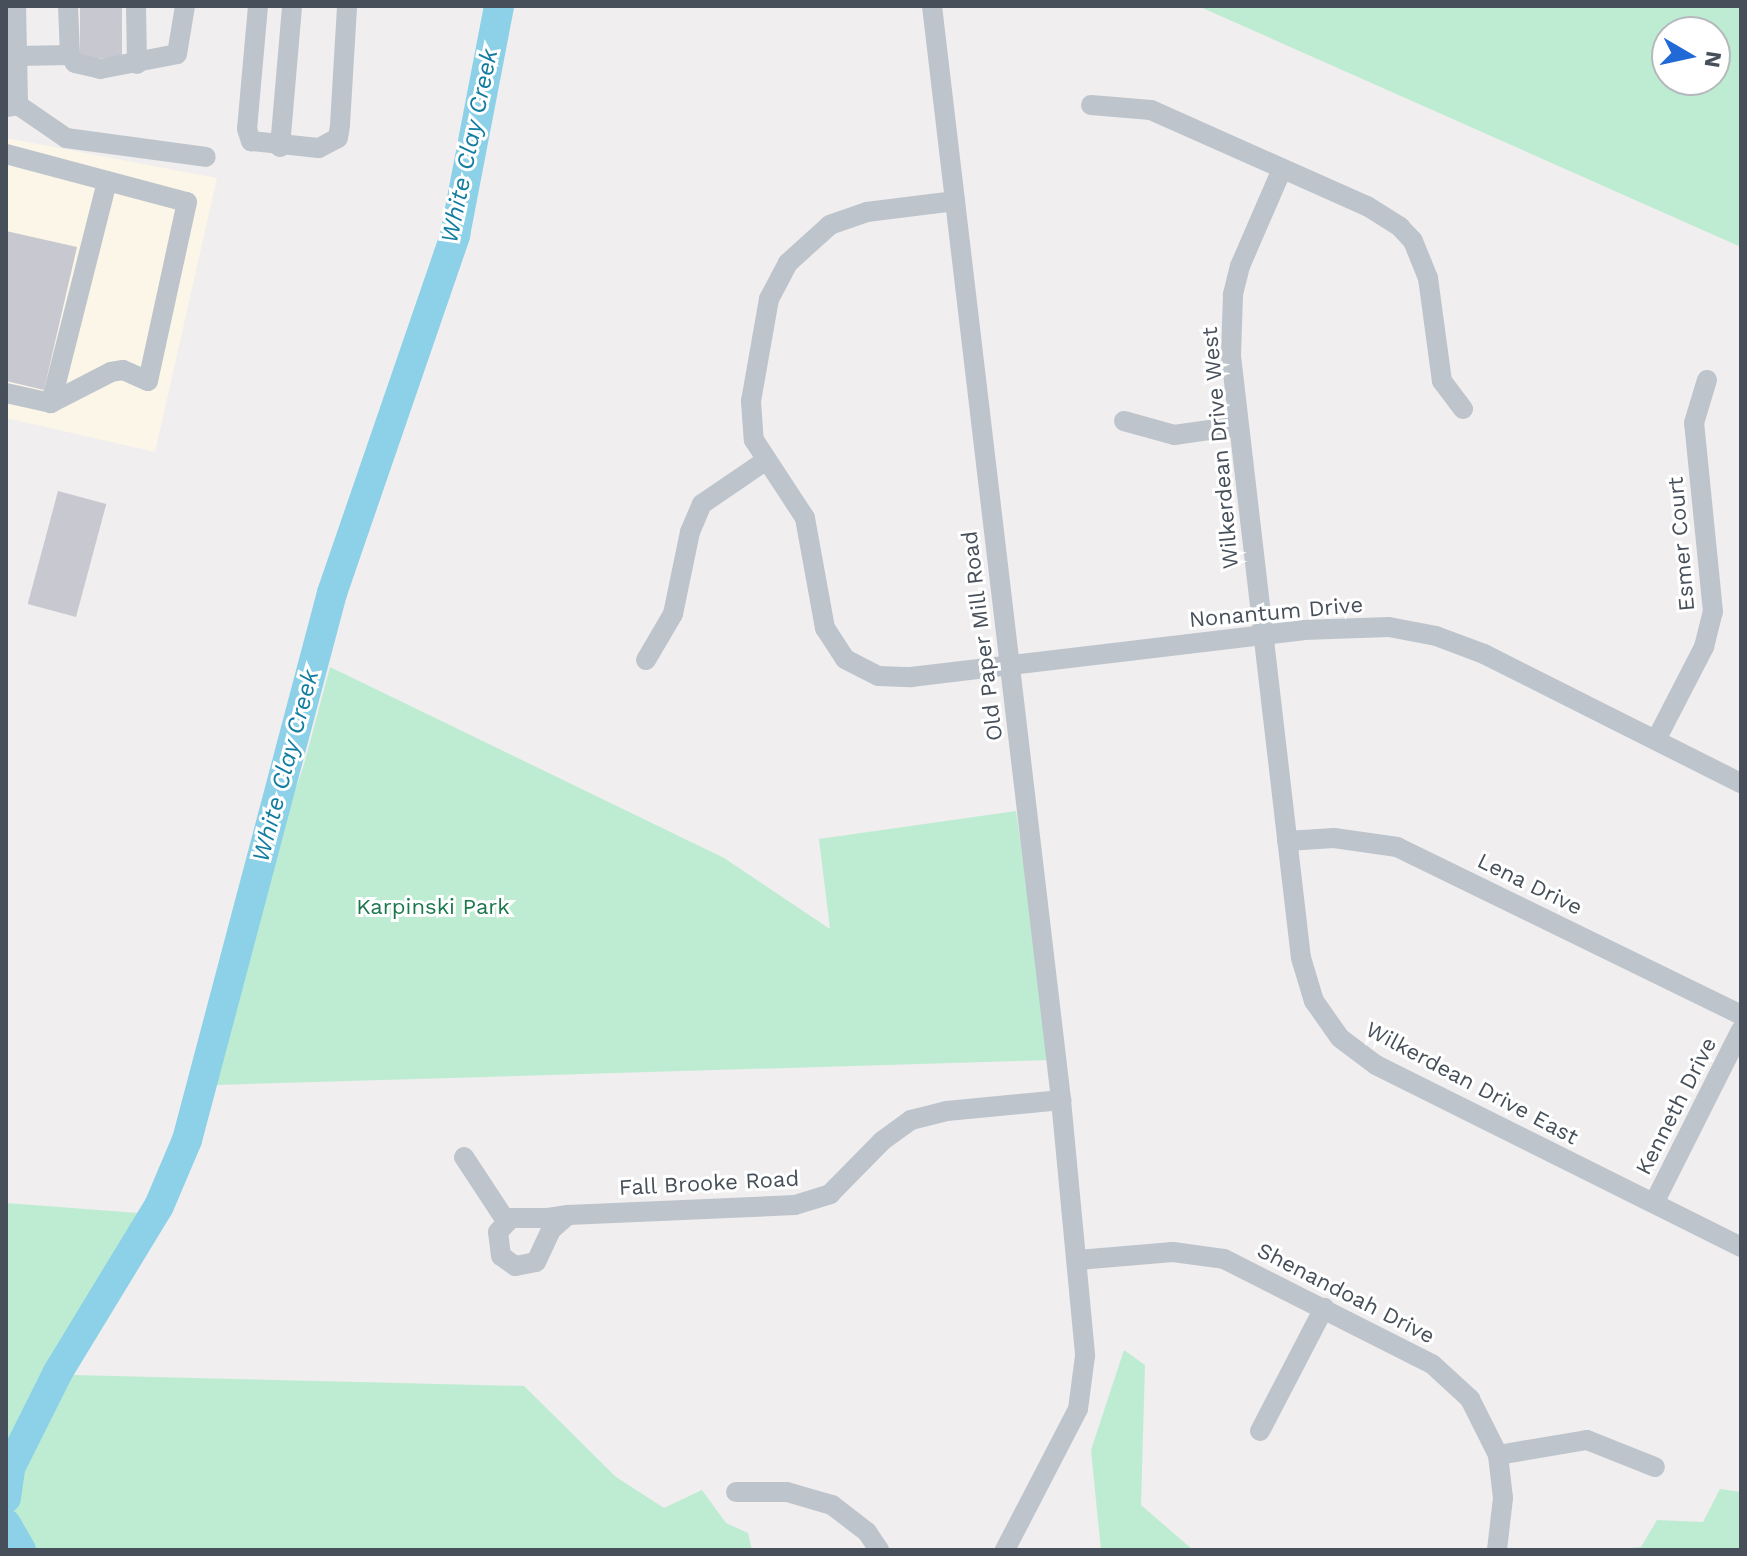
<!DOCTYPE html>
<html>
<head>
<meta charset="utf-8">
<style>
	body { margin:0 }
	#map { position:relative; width:1747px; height:1556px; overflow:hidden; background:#f0eeee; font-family:"Work Sans",sans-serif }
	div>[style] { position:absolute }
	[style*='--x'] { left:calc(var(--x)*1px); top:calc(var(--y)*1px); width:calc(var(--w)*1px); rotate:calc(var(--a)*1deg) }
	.commercial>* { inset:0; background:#fbf6e7 }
	.green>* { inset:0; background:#bdecd2 }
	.river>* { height:30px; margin:-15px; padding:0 15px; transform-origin:15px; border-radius:15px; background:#8cd1e8 }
	.building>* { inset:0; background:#c8c9d0; transform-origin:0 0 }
	.minor>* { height:20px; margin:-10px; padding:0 10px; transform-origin:10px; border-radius:10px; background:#bdc4cc }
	span { translate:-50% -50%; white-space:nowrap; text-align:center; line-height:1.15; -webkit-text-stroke:6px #fff; paint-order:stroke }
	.street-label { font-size:22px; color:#47505a }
	.park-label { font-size:22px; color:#1b784d }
	.water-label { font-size:24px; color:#127da1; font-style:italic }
	.frame { position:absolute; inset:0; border:8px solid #47505a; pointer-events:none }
	.north { position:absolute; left:1651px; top:16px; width:80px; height:80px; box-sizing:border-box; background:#fff; border:2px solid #b5b9bd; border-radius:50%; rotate:99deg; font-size:22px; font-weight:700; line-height:32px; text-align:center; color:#47505a }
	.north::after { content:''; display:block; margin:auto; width:28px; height:36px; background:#2169d7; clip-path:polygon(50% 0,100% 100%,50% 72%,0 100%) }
</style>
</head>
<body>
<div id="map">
	<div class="commercial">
		<div style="clip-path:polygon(6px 138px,217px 178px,155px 452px,6px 418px)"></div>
	</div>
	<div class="green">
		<div style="clip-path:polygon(evenodd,1198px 6px,1741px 6px,1741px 247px,1198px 6px,1667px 32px,1715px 32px,1715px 80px,1667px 80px,1667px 32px)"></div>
		<div style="clip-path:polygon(330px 667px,724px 858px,830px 929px,819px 839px,1016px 811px,1052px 1060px,216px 1085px,259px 892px,303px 768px)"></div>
		<div style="clip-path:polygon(6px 1203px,138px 1213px,6px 1460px)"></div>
		<div style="clip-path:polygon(1124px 1350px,1145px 1365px,1141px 1505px,1193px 1550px,1101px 1550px,1091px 1450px)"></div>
		<div style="clip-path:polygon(73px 1375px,524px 1386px,616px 1477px,664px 1508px,702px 1490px,726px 1523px,748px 1533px,752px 1550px,31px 1550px,18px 1537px,8px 1489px)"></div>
		<div style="clip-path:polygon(1720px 1489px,1741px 1492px,1741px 1550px,1610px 1550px,1641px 1547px,1657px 1520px,1703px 1522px)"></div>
	</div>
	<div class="river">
		<div style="--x:6;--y:1498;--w:30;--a:-82"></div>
		<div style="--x:10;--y:1468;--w:107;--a:-63.4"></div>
		<div style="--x:58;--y:1372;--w:194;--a:-58.7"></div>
		<div style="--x:159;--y:1206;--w:72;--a:-67"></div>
		<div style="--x:187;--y:1140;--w:566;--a:-75.15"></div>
		<div style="--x:332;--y:593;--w:379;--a:-71"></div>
		<div style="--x:455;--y:235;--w:233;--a:-79.1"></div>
		<div style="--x:6;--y:1524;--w:30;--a:60"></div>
	</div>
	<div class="building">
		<div style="left:80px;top:6px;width:42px;height:52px"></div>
		<div style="clip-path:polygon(6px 231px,77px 247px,44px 390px,6px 381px)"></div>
		<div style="left:58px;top:491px;width:50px;height:117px;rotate:15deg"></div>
	</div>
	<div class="minor">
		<div style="--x:16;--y:6;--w:99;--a:88.8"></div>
		<div style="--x:68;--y:6;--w:49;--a:87.7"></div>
		<div style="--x:70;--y:55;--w:9;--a:58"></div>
		<div style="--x:75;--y:63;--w:26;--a:13"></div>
		<div style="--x:100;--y:69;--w:78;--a:-11"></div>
		<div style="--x:177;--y:54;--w:49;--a:-80.5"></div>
		<div style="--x:136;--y:6;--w:58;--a:89"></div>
		<div style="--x:258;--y:6;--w:123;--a:95.1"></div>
		<div style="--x:247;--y:129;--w:13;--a:72"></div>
		<div style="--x:251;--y:141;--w:68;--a:5.9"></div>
		<div style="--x:319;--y:148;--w:21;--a:-28"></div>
		<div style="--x:338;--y:138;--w:13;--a:-81"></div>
		<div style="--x:340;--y:125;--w:119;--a:-86.6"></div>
		<div style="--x:932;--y:6;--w:1102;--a:83.27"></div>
		<div style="--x:1061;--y:1100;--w:257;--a:84.6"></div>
		<div style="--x:1085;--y:1356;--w:53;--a:97.5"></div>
		<div style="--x:1078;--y:1409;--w:159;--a:117.4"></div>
		<div style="--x:17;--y:56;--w:53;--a:-1.1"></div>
		<div style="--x:1091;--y:105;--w:60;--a:4.8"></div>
		<div style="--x:1151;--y:110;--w:236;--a:24"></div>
		<div style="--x:1367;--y:206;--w:39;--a:32"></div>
		<div style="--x:1400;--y:227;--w:19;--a:47"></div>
		<div style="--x:1413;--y:241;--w:40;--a:68"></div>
		<div style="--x:1428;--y:278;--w:104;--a:82.3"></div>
		<div style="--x:1442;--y:381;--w:35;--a:53"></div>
		<div style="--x:6;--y:107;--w:12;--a:-9"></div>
		<div style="--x:18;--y:105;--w:58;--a:34.5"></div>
		<div style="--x:66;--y:138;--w:141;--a:7.7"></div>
		<div style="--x:280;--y:147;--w:142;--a:-85.1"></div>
		<div style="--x:6;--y:154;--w:187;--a:14.9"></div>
		<div style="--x:187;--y:202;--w:183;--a:102.3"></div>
		<div style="--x:148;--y:381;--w:27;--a:-156"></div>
		<div style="--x:123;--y:370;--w:12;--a:171"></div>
		<div style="--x:111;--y:372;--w:68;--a:152.7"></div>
		<div style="--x:51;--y:403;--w:46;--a:-167.5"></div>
		<div style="--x:1282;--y:169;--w:106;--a:113.4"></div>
		<div style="--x:1240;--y:266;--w:30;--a:104"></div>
		<div style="--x:1233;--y:295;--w:61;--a:91.9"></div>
		<div style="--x:1231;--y:356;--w:606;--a:83.37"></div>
		<div style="--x:1301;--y:958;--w:45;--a:73.2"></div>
		<div style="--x:1314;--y:1001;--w:45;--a:54.9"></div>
		<div style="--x:1340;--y:1038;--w:45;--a:36.9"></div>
		<div style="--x:1376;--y:1065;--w:408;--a:26.5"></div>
		<div style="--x:955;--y:201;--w:89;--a:172.9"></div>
		<div style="--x:867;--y:212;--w:39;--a:161"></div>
		<div style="--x:830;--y:225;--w:57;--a:137.9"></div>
		<div style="--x:788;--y:263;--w:41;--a:117.8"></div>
		<div style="--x:769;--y:299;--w:104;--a:100"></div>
		<div style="--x:751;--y:401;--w:39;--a:86"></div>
		<div style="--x:754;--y:440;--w:93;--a:56.8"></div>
		<div style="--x:805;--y:518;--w:112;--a:79.7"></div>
		<div style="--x:825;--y:628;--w:37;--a:57"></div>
		<div style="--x:845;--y:659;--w:37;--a:27"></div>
		<div style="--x:878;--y:676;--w:33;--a:2"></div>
		<div style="--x:911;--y:677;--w:395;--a:-6.8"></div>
		<div style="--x:1303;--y:630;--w:86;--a:-2"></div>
		<div style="--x:1389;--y:627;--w:48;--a:10.8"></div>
		<div style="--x:1436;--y:636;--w:51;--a:20.6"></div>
		<div style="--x:1484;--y:654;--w:288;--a:26.7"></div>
		<div style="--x:51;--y:403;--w:229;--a:-75.8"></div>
		<div style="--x:1124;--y:421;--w:52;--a:15.6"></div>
		<div style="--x:1174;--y:435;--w:65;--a:-8"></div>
		<div style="--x:646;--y:660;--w:53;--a:-59.6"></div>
		<div style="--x:673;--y:614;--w:84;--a:-78.3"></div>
		<div style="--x:690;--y:532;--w:30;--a:-67"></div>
		<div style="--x:702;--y:504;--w:76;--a:-34.3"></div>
		<div style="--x:1656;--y:740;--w:105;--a:-62.7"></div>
		<div style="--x:1704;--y:647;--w:36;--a:-76"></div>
		<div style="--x:1713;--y:612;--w:190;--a:-95.7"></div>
		<div style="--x:1694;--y:423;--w:45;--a:-73.2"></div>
		<div style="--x:1287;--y:841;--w:47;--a:-3.7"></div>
		<div style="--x:1334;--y:838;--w:64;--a:8.1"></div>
		<div style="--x:1397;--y:847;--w:383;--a:26"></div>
		<div style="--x:464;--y:1157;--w:77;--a:56.7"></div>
		<div style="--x:1654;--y:1203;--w:194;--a:-63.3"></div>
		<div style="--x:568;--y:1215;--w:23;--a:139"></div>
		<div style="--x:551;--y:1230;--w:35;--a:115"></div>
		<div style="--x:536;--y:1262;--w:21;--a:169"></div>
		<div style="--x:515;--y:1266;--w:17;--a:-144"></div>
		<div style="--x:501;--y:1256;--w:24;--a:-97"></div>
		<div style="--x:498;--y:1232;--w:19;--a:-47"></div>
		<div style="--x:511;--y:1218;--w:37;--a:0"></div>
		<div style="--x:548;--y:1218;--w:20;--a:-9"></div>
		<div style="--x:568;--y:1215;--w:227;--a:-2.5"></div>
		<div style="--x:795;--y:1205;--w:37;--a:-17"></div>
		<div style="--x:830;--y:1194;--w:74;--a:-45.5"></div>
		<div style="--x:882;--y:1141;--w:36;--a:-36"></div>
		<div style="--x:911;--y:1120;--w:37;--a:-14"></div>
		<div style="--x:947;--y:1111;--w:115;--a:-5.5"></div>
		<div style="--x:1078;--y:1260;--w:95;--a:-4.8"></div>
		<div style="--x:1173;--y:1252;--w:51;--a:7.8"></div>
		<div style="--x:1224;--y:1259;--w:233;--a:26.8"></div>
		<div style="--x:1432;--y:1364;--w:52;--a:42.6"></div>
		<div style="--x:1470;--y:1399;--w:63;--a:63.4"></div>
		<div style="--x:1498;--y:1455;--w:43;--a:83.4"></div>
		<div style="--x:1503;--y:1498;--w:52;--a:96.6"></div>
		<div style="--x:1260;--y:1431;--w:139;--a:-62.5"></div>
		<div style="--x:1498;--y:1455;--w:90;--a:-9.6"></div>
		<div style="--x:1587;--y:1440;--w:73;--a:21.7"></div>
		<div style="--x:736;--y:1492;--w:51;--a:0"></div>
		<div style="--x:787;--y:1492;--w:47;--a:16.1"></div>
		<div style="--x:832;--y:1505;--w:44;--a:37.6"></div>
		<div style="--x:867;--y:1532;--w:22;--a:56"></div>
	</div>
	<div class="street-label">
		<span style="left:1220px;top:448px;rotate:-95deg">Wilkerdean Drive West</span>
		<span style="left:1681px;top:544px;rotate:-95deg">Esmer Court</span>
		<span style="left:1276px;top:612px;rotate:-5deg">Nonantum Drive</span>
		<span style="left:982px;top:636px;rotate:-97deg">Old Paper Mill Road</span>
		<span style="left:1530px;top:884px;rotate:26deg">Lena Drive</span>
		<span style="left:1472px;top:1083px;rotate:28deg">Wilkerdean Drive East</span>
		<span style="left:1676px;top:1106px;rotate:-63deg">Kenneth Drive</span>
		<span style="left:709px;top:1183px;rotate:-3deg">Fall Brooke Road</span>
		<span style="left:1346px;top:1293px;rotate:27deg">Shenandoah Drive</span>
	</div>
	<div class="park-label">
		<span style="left:433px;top:907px">Karpinski Park</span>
	</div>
	<div class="water-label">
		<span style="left:470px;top:146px;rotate:-78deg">White Clay Creek</span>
		<span style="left:286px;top:766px;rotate:-75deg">White Clay Creek</span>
	</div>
	<div class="frame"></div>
	<div class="north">N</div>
</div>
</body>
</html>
